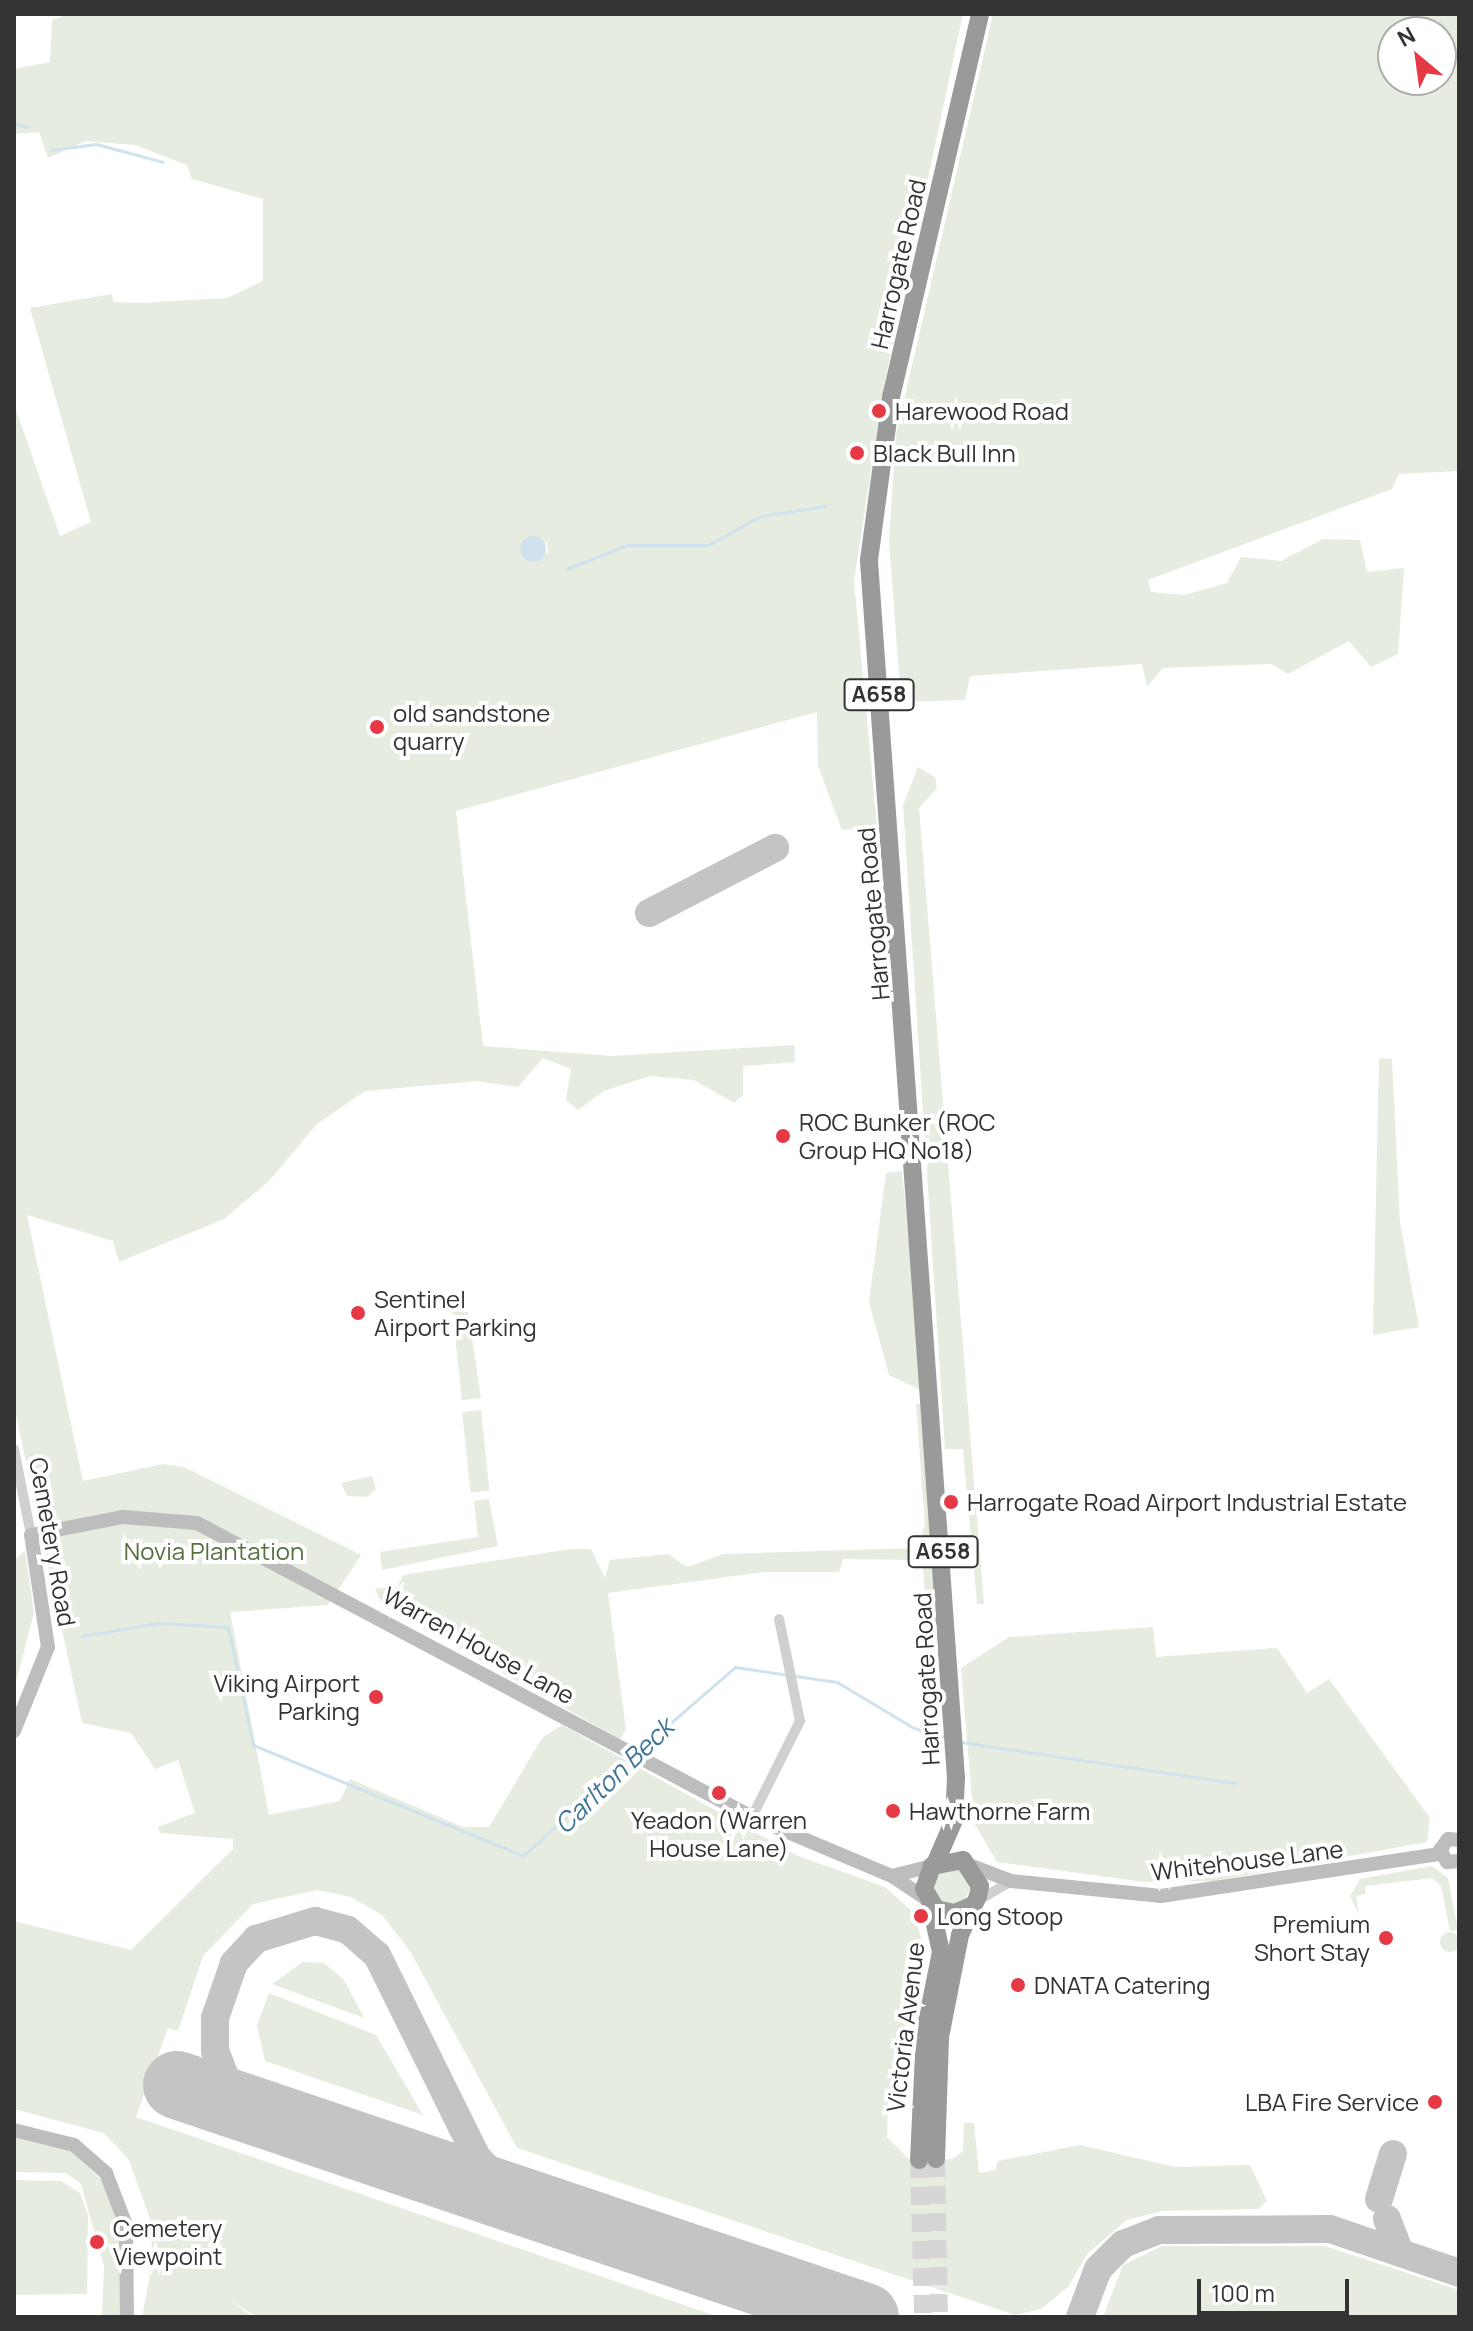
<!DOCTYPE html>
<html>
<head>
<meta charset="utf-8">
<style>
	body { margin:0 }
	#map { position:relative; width:1473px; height:2331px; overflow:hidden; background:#fff; font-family:Manrope,sans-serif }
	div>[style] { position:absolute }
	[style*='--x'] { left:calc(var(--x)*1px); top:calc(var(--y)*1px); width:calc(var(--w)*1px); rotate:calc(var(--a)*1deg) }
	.green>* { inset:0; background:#e6ecdf; transform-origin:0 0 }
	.round { border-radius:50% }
	.water>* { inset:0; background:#cfe2ee }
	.stream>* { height:3px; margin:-1.5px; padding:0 1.5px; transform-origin:1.5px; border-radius:1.5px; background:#cfe2ee }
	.taxiway>* { height:28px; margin:-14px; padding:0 14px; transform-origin:14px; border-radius:14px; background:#c4c4c4 }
	.runway>* { height:68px; margin:-34px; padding:0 34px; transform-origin:34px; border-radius:34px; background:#c4c4c4 }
	.highway-tunnel>* { height:18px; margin-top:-9px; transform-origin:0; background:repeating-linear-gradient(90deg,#d6d6d6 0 18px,transparent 0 27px) }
	.street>* { height:10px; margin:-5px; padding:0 5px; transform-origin:5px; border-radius:5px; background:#d0d0d0 }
	.secondary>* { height:14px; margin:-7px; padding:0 7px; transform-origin:7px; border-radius:7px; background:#bdbdbd }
	.highway>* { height:18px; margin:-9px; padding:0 9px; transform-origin:9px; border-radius:9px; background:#9a9a9a }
	.dots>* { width:22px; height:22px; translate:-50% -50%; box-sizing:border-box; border:4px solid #fff; border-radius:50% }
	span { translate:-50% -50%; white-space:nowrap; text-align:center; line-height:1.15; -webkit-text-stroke:8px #fff; paint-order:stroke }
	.shield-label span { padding:2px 6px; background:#fff; border:2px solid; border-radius:6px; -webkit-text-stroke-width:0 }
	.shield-label { font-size:22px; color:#333; font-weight:700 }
	.street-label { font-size:24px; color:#333 }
	.poi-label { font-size:24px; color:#333 }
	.left { translate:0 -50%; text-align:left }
	.right { translate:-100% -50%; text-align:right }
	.park-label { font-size:24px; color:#56703f }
	.water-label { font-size:26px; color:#3f7597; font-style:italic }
	.frame { position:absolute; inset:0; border:16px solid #333; pointer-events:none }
	.north { position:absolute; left:1377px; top:16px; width:80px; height:80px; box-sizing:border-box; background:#fff; border:2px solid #adadad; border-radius:50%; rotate:331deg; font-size:22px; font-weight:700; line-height:32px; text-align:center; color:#333 }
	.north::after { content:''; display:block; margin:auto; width:28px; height:36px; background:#e63946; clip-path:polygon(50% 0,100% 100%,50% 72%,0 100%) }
	.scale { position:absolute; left:1197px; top:2279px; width:152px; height:36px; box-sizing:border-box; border:4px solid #333; border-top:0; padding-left:10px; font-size:24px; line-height:28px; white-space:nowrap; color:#333; -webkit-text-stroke:6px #fff; paint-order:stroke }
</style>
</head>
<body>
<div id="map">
	<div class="green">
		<div style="clip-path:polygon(evenodd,69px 14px,963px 14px,885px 380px,854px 581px,877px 826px,842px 830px,818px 766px,817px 712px,456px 811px,483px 1046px,612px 1056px,794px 1045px,795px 1062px,743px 1066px,743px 1095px,734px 1103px,694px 1080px,650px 1076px,604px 1091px,578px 1110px,566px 1100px,571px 1069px,543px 1058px,518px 1087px,476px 1081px,365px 1091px,317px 1124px,269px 1181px,224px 1219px,119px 1262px,113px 1241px,27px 1215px,83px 1481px,163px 1464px,184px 1467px,361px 1555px,328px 1605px,230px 1612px,269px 1815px,340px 1801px,350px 1779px,463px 1827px,489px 1827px,542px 1738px,562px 1725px,798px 1856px,885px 1887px,912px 1911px,926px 1952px,888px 2102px,887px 2137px,910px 2160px,953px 2159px,963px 2151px,964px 2123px,974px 2123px,979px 2173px,995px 2170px,998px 2161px,1080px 2145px,1175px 2167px,1250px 2165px,1267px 2201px,1258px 2209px,1162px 2211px,1127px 2220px,1088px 2253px,1068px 2287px,1041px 2309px,1015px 2315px,517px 2148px,410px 1951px,382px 1915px,351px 1897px,317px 1890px,253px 1904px,203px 1956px,178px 2031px,168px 2028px,136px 2117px,719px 2317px,257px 2317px,230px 2300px,253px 2317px,142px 2317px,153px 2260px,149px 2216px,129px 2160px,104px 2133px,14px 2109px,14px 1921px,131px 1950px,233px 1849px,233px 1839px,160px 1833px,158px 1827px,195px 1813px,178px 1760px,155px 1769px,131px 1733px,82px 1723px,14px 1406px,14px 404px,60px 536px,91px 522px,30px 308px,112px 294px,113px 302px,139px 303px,227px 298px,263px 281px,263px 199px,192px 179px,187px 165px,135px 145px,86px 141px,48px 158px,39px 132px,14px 134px,14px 69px,50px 62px,52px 20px,69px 14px,547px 542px,548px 553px,519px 557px,547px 542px)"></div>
		<div style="clip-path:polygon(evenodd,993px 14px,1459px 14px,1459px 471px,1399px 474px,1392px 489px,1148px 580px,1151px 592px,1185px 595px,1227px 583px,1241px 557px,1281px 561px,1323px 539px,1360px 540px,1367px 572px,1404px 568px,1398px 654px,1371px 667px,1349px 641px,1288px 674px,1271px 664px,1163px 668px,1147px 686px,1142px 664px,970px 676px,965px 700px,901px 702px,889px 540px,896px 435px,993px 14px,1393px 32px,1441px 32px,1441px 80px,1393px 80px,1393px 32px)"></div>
		<div style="clip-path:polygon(918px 767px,935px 777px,937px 788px,919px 808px,984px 1604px,977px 1604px,963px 1449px,945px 1449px,903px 805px)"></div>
		<div style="clip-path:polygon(1379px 1058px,1392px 1059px,1400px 1223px,1419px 1327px,1373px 1335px)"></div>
		<div style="clip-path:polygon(902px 1171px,924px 1392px,889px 1375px,869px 1302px,886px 1173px)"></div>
		<div style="clip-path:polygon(467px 1305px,481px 1398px,462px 1400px,452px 1307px)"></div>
		<div style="clip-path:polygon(924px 1403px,937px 1630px,929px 1632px,922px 1560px,843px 1559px,839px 1572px,764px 1572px,608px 1593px,626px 1730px,620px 1739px,383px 1606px,375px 1589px,398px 1586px,403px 1575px,570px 1549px,591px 1549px,605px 1578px,610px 1560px,668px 1554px,687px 1567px,723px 1554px,916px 1548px,925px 1525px,916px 1404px)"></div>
		<div style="left:481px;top:1410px;width:81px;height:19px;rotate:84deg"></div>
		<div style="clip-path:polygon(372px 1476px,376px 1489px,367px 1497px,347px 1496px,341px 1483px)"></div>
		<div style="clip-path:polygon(489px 1499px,498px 1546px,382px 1570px,380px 1552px,478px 1537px,474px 1501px)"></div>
		<div style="clip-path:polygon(25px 1550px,34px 1613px,14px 1689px,14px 1561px)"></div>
		<div style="clip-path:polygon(1153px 1627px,1156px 1657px,1277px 1648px,1307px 1693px,1329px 1679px,1430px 1818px,1427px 1842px,1213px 1881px,1145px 1882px,997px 1862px,974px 1823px,961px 1668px,1009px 1637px)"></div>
		<div class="round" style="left:932px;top:1866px;width:38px;height:38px"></div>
		<div style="clip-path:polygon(1432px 1866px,1448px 1878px,1458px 1930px,1450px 1931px,1441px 1886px,1432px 1878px,1365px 1886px,1366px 1894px,1356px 1896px,1359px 1915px,1350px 1896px,1360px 1879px)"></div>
		<div class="round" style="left:1440px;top:1932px;width:20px;height:20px"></div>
		<div style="clip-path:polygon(303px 1962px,324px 1963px,344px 1980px,364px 2018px,272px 1984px)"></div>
		<div style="clip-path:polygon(269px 1993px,376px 2035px,423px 2115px,265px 2061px,257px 2026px)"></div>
		<div style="clip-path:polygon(14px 2136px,72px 2151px,109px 2188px,121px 2228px,121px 2317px,102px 2317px,104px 2266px,81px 2184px,66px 2173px,14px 2172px)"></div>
		<div style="clip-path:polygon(14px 2180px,61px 2181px,80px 2193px,88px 2215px,87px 2294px,14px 2295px)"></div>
		<div style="clip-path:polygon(1162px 2246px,1325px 2246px,1459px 2290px,1459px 2317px,1103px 2317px,1123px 2265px)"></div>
	</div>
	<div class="water">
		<div class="round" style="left:520px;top:536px;width:26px;height:26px"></div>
	</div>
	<div class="stream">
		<div style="--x:14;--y:123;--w:13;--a:18"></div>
		<div style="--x:51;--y:150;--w:45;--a:-7.6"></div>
		<div style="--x:96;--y:144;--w:69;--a:15"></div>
		<div style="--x:566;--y:569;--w:66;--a:-21.5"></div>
		<div style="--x:627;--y:545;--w:81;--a:0"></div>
		<div style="--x:708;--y:545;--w:60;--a:-28.7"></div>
		<div style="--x:761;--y:516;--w:65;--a:-8.9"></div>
		<div style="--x:82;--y:1636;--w:78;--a:-9.6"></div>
		<div style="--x:159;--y:1623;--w:69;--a:3.3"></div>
		<div style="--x:228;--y:1627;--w:121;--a:78"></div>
		<div style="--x:253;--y:1745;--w:292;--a:22.3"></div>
		<div style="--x:523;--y:1856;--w:147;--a:-42.5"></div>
		<div style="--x:961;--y:1742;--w:277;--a:8.5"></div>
		<div style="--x:637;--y:1752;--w:130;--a:-40.9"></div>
		<div style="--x:735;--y:1667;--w:103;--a:8.4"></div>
		<div style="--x:837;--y:1682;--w:90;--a:30.9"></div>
		<div style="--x:914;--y:1728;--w:33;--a:16"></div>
	</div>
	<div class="taxiway">
		<div style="--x:649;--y:913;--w:142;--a:-27.3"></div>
		<div style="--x:276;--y:2118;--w:63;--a:-142"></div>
		<div style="--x:226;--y:2079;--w:30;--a:-111"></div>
		<div style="--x:215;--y:2051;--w:33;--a:-90"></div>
		<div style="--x:215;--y:2018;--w:58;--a:-70.9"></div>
		<div style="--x:234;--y:1963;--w:33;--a:-47"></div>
		<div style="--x:256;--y:1939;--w:62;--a:-17"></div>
		<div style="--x:315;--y:1921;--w:34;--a:15"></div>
		<div style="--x:348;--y:1930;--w:38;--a:41"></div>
		<div style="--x:377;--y:1955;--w:225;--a:63.7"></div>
		<div style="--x:477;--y:2157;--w:38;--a:47"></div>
		<div style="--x:503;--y:2185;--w:51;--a:29.6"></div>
		<div style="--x:1379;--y:2199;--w:47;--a:-72.7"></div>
		<div style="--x:1387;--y:2219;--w:36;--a:69"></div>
		<div style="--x:1080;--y:2317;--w:51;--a:-69.4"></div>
		<div style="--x:1098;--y:2269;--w:35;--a:-45"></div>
		<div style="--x:1123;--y:2244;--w:39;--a:-21"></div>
		<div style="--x:1159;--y:2230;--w:171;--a:-0.3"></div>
		<div style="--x:1330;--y:2229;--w:136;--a:18.8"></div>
	</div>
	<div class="runway">
		<div style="--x:177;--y:2085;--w:726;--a:18.63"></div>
	</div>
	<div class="highway-tunnel">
		<div style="--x:936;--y:2159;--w:158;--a:88.9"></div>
		<div style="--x:919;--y:2160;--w:157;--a:88.5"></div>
	</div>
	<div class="street">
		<div style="--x:14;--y:1449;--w:88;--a:78.8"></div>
		<div style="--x:752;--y:1817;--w:107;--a:-63.4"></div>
		<div style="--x:800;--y:1721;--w:104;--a:-101.6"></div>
		<div style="--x:977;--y:1901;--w:39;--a:-30"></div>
	</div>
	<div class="secondary">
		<div style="--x:14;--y:1731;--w:91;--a:-68"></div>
		<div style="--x:48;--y:1647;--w:113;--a:-98.6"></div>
		<div style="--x:31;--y:1535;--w:94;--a:-11.1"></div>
		<div style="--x:123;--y:1517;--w:74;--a:4.6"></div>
		<div style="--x:197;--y:1523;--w:628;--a:27.91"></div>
		<div style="--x:752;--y:1817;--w:152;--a:22.9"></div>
		<div style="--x:892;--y:1876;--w:43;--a:33.7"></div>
		<div style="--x:1459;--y:1840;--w:11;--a:-175"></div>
		<div style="--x:1448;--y:1839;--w:14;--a:126"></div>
		<div style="--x:1440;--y:1850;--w:14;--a:60"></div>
		<div style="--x:1447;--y:1862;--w:12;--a:-5"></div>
		<div style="--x:972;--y:1866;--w:42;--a:21"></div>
		<div style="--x:1011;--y:1881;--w:151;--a:5.7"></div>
		<div style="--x:1161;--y:1896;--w:282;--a:-8.6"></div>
		<div style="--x:892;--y:1876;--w:41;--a:-14"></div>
		<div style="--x:14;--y:2130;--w:62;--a:14"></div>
		<div style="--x:74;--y:2145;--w:43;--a:41.2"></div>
		<div style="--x:106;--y:2173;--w:56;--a:69"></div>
		<div style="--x:126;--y:2225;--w:92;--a:89.4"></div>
	</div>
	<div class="highway">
		<div style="--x:935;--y:1864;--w:48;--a:-66.6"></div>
		<div style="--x:954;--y:1820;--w:42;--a:-87.3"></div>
		<div style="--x:956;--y:1778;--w:1221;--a:-94.09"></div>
		<div style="--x:869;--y:560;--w:164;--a:-82.3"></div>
		<div style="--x:891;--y:397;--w:393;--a:-76.9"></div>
		<div style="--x:936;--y:2159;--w:122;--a:-88.1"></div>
		<div style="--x:940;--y:2037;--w:104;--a:-78.9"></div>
		<div style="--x:960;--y:1935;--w:43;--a:-65.2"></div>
		<div style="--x:978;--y:1896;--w:10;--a:-79"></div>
		<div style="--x:980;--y:1886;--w:31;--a:-123"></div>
		<div style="--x:963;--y:1860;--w:32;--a:169"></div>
		<div style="--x:932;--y:1866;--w:24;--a:109"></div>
		<div style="--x:924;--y:1889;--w:23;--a:59"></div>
		<div style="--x:936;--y:1909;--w:19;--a:12"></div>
		<div style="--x:955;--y:1913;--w:20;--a:-24"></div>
		<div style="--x:919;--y:2160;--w:128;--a:-87.3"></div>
		<div style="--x:925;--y:2032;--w:82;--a:-78.7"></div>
		<div style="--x:941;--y:1952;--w:51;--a:-102.4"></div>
	</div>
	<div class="dots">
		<div style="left:879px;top:411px;background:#e63946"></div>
		<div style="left:857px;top:453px;background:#e63946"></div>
		<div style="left:377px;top:727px;background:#e63946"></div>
		<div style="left:783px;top:1136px;background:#e63946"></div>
		<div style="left:358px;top:1313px;background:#e63946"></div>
		<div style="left:951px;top:1502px;background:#e63946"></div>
		<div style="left:376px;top:1697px;background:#e63946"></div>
		<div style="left:719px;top:1793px;background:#e63946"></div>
		<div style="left:893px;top:1811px;background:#e63946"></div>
		<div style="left:921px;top:1916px;background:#e63946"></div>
		<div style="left:1386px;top:1938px;background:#e63946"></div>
		<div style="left:1018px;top:1985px;background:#e63946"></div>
		<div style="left:1435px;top:2102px;background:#e63946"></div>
		<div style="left:97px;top:2242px;background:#e63946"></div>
	</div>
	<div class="shield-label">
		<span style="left:879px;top:695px">A658</span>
		<span style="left:943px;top:1552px">A658</span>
	</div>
	<div class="street-label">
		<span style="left:898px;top:264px;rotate:-77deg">Harrogate Road</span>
		<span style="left:873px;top:914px;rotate:-95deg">Harrogate Road</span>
		<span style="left:53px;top:1542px;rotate:80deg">Cemetery Road</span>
		<span style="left:479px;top:1645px;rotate:29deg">Warren House Lane</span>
		<span style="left:926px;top:1679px;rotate:-93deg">Harrogate Road</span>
		<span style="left:1247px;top:1860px;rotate:-7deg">Whitehouse Lane</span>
		<span style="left:905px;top:2027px;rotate:-83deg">Victoria Avenue</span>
	</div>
	<div class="poi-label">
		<span class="left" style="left:895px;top:411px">Harewood Road</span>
		<span class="left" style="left:873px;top:453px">Black Bull Inn</span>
		<span class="left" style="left:393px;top:727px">old sandstone<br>quarry</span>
		<span class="left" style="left:799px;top:1136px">ROC Bunker (ROC<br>Group HQ No18)</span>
		<span class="left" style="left:374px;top:1313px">Sentinel<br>Airport Parking</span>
		<span class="left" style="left:967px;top:1502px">Harrogate Road Airport Industrial Estate</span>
		<span class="right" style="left:360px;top:1697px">Viking Airport<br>Parking</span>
		<span class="left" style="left:909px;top:1811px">Hawthorne Farm</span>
		<span style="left:719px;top:1834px">Yeadon (Warren<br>House Lane)</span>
		<span class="left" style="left:937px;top:1916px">Long Stoop</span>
		<span class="right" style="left:1370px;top:1938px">Premium<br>Short Stay</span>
		<span class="left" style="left:1034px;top:1985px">DNATA Catering</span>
		<span class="right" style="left:1419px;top:2102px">LBA Fire Service</span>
		<span class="left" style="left:113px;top:2242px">Cemetery<br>Viewpoint</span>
	</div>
	<div class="park-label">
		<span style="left:214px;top:1551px">Novia Plantation</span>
	</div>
	<div class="water-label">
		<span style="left:614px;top:1776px;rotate:-44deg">Carlton Beck</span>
	</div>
	<div class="frame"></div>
	<div class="north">N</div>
	<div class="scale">100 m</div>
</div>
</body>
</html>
